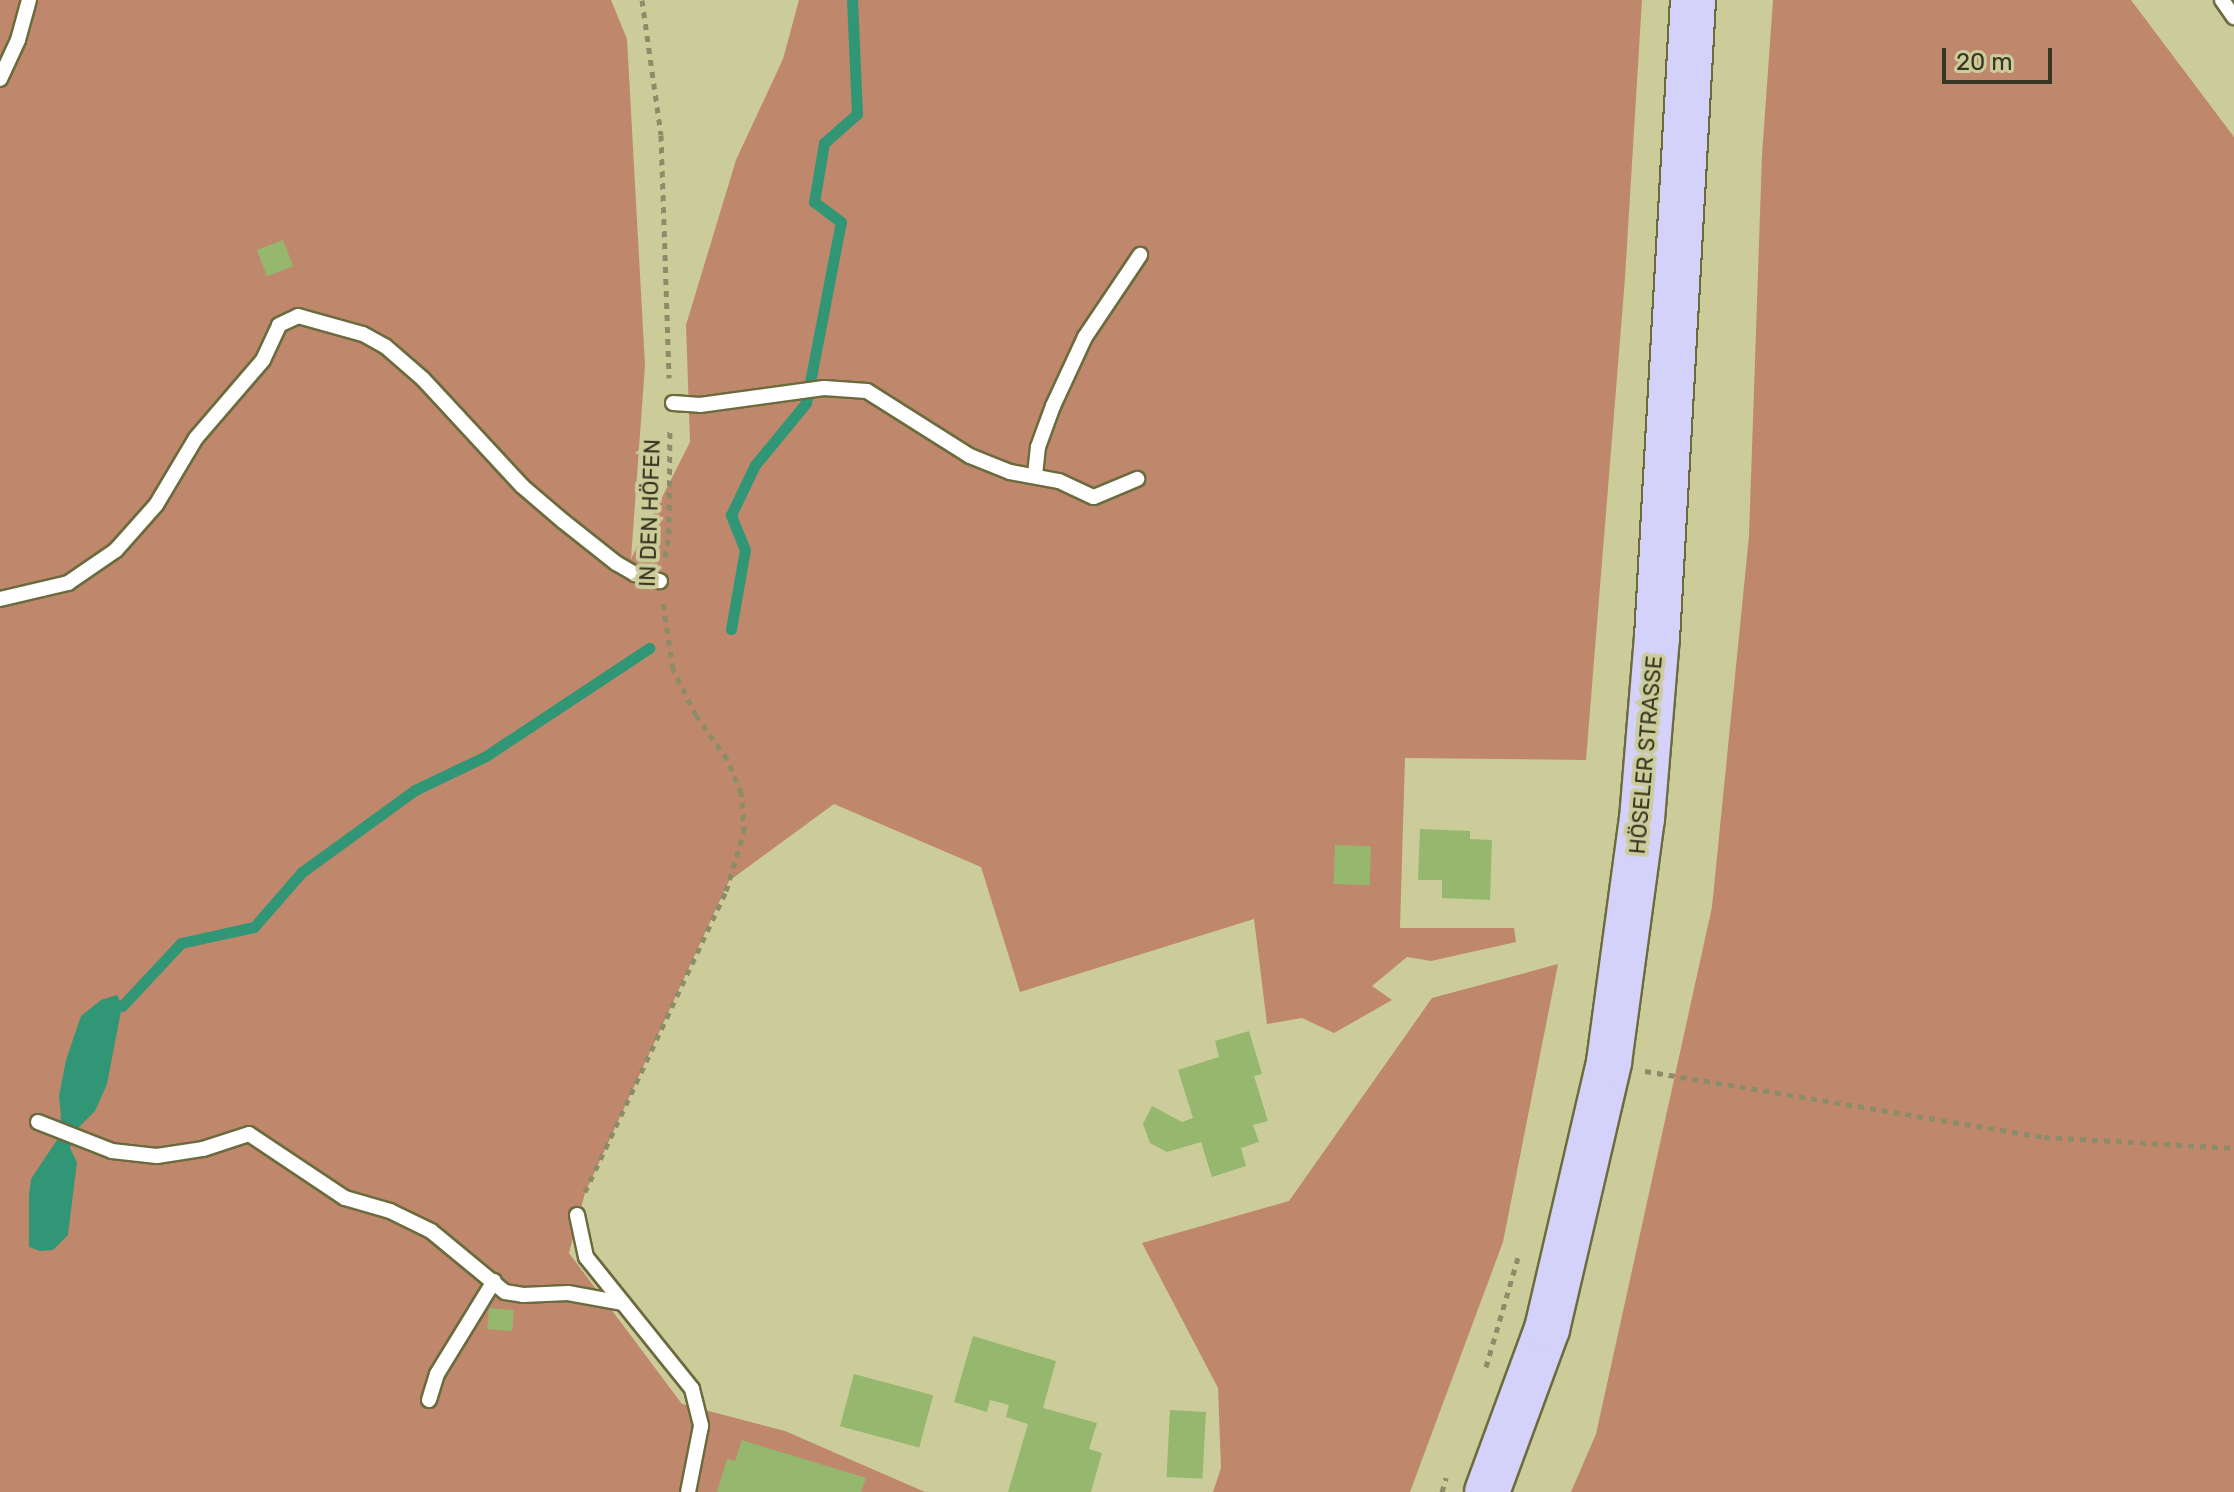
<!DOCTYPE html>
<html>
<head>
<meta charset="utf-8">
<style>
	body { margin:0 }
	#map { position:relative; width:2234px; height:1492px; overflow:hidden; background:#cccc9b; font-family:Rubik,sans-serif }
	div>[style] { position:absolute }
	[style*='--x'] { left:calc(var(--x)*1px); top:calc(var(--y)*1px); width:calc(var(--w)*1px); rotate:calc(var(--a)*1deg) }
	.green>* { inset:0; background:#bf886c }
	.water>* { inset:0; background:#319676 }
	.stream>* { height:11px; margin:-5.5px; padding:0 5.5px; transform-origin:5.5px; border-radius:5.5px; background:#319676 }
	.building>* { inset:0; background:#96b76e; transform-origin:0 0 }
	.path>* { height:5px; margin-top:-2.5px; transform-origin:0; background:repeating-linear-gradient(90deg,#8c8c68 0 6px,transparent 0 12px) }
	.roads { filter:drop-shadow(2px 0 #6b6b3e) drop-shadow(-2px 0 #6b6b3e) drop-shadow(0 2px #6b6b3e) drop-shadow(0 -2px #6b6b3e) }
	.service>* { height:14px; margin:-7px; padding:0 7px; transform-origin:7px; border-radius:7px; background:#fff }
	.primary>* { height:44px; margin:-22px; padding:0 22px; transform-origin:22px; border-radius:22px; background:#d4d1fa }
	span { translate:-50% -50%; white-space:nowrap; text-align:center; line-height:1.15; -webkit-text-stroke:8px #cccc9b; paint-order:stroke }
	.street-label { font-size:22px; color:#363622 }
	.scale { position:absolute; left:1942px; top:48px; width:110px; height:36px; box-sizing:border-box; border:4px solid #363622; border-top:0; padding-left:10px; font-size:24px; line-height:28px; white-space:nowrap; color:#363622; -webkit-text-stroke:6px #cccc9b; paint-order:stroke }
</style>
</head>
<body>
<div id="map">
	<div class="green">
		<div style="clip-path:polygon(0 0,611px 0,627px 39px,645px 365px,631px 559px,690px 442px,686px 325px,736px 160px,783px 59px,799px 0,1642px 0,1625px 278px,1586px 760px,1405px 758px,1400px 928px,1514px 928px,1516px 942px,1431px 961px,1407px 957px,1372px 986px,1392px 1000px,1334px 1033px,1302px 1018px,1267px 1024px,1254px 919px,1020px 992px,981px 867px,834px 804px,729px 881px,585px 1193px,569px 1253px,682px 1404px,785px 1431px,925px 1492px,0 1492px)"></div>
		<div style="clip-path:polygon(1773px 0,2131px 0,2234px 137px,2234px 1492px,1571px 1492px,1596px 1434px,1712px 907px,1749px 536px,1762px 155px)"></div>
		<div style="clip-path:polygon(1558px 964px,1503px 1242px,1410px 1492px,1213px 1492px,1221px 1468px,1218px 1388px,1142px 1243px,1289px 1201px,1432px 998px)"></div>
	</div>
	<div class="water">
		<div style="clip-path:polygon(117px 995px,122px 1006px,107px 1084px,95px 1111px,79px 1127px,70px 1148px,77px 1162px,68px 1235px,53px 1250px,40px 1251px,29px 1247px,29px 1195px,31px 1179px,59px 1137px,61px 1115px,59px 1096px,66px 1060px,81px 1016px,101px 1000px)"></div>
	</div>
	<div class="stream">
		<div style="--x:731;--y:629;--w:80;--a:-80"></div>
		<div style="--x:745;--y:550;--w:38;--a:-112"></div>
		<div style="--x:731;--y:515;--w:55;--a:-64.4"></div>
		<div style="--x:755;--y:465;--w:80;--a:-50.6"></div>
		<div style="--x:806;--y:403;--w:184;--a:-79.1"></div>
		<div style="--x:841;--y:222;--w:34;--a:-143"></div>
		<div style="--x:814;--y:202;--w:60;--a:-80.4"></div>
		<div style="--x:824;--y:143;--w:44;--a:-41.3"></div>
		<div style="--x:857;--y:114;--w:114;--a:-92.5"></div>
		<div style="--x:122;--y:1006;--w:86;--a:-46.9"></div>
		<div style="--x:181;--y:943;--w:75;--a:-12.4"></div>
		<div style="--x:254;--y:927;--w:73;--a:-48.9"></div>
		<div style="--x:302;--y:872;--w:140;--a:-36"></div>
		<div style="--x:415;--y:790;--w:79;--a:-25.6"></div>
		<div style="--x:486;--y:756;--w:196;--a:-33.5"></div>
	</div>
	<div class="building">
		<div style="left:283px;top:240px;width:28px;height:28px;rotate:69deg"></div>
		<div style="clip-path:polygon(1420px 829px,1470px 831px,1470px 839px,1492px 840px,1490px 900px,1442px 898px,1442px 880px,1418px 880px)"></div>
		<div style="left:1335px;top:845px;width:36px;height:39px;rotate:2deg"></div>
		<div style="clip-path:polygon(1249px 1031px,1262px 1074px,1254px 1076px,1268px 1121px,1253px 1125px,1259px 1142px,1241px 1148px,1246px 1166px,1212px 1177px,1201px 1142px,1167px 1152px,1150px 1143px,1143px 1124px,1152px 1106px,1182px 1122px,1193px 1118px,1178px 1070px,1219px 1057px,1215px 1041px)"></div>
		<div style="left:489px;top:1308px;width:25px;height:21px;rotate:5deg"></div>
		<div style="clip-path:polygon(973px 1336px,1056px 1361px,1043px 1408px,1097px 1423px,1089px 1449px,1102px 1453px,1091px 1492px,1008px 1492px,1028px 1424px,1006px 1417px,1009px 1405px,990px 1400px,987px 1412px,954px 1402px)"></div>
		<div style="left:854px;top:1374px;width:82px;height:54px;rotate:15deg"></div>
		<div style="left:1170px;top:1410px;width:36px;height:67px;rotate:3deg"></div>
		<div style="clip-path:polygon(742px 1440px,866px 1478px,861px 1492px,717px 1492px,727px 1459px,735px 1461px)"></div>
	</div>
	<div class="path">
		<div style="--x:642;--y:0;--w:136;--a:82"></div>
		<div style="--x:661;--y:135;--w:243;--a:88.1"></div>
		<div style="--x:665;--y:557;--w:23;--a:-80"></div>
		<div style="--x:669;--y:534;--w:106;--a:-89.5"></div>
		<div style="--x:1645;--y:1071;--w:404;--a:9.4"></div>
		<div style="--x:2044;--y:1137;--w:190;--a:3.3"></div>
		<div style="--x:585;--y:1192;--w:332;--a:-64.9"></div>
		<div style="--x:726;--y:891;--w:62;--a:-73"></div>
		<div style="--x:744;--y:832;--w:39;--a:-94"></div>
		<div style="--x:741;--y:793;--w:37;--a:-112"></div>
		<div style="--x:727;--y:759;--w:54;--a:-125.2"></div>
		<div style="--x:696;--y:715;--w:51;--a:-116.6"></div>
		<div style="--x:673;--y:669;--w:68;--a:-98.5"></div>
		<div style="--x:1486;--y:1367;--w:118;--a:-73.7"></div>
		<div style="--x:1442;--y:1492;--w:15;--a:-74"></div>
	</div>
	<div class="roads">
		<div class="service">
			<div style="--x:2222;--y:0;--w:21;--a:55"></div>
			<div style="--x:0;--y:79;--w:43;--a:-65.2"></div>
			<div style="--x:18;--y:40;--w:41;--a:-74.6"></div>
			<div style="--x:673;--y:403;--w:27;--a:4"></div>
			<div style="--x:700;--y:405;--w:125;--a:-7.8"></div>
			<div style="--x:824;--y:388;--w:43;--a:4"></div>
			<div style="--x:867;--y:391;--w:122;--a:32.3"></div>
			<div style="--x:970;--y:456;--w:43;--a:21.8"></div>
			<div style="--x:1010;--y:472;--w:50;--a:10.4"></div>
			<div style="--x:1059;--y:481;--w:38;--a:25"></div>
			<div style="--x:1094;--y:497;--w:47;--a:-22.7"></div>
			<div style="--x:1035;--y:475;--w:28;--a:-84"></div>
			<div style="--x:1038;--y:447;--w:44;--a:-69.9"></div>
			<div style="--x:1053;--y:406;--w:76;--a:-65.1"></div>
			<div style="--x:1085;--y:337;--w:99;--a:-56.1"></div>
			<div style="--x:0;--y:599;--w:70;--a:-13.2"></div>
			<div style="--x:68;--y:583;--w:58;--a:-34.5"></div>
			<div style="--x:116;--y:550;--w:60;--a:-48.4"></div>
			<div style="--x:156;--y:505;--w:78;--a:-59.2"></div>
			<div style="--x:196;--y:438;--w:103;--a:-49.3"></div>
			<div style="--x:263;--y:360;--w:38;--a:-65"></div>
			<div style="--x:279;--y:325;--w:21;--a:-25"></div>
			<div style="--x:298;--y:316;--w:67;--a:15.5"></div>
			<div style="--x:363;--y:334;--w:25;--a:29"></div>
			<div style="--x:385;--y:346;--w:50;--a:41"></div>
			<div style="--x:423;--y:379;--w:146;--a:47.2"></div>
			<div style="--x:522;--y:486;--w:54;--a:40.5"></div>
			<div style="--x:563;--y:521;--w:68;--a:38.4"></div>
			<div style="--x:616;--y:563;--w:22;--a:30"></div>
			<div style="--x:635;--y:574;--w:26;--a:16"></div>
			<div style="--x:38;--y:1122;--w:79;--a:21.4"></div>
			<div style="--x:112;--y:1151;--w:45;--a:6.3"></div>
			<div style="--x:157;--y:1156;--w:47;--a:-8.7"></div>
			<div style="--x:203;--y:1149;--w:48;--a:-18.1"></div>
			<div style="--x:249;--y:1134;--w:115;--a:33.7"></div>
			<div style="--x:345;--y:1198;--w:47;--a:16.1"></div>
			<div style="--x:390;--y:1211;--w:46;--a:26"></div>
			<div style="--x:431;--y:1231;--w:96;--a:39.5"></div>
			<div style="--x:505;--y:1292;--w:18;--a:9"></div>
			<div style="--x:523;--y:1295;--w:45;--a:-2.5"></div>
			<div style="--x:568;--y:1293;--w:56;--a:10.3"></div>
			<div style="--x:577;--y:1215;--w:43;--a:77.9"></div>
			<div style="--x:586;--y:1257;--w:169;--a:51.2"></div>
			<div style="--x:692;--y:1389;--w:38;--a:76"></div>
			<div style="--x:701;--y:1426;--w:67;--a:101.1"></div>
			<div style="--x:429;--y:1400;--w:27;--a:-73"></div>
			<div style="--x:437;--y:1374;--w:109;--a:-58.5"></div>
		</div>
		<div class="primary">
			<div style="--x:1487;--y:1492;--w:174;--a:-69.8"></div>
			<div style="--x:1547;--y:1329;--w:274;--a:-76.9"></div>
			<div style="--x:1609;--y:1062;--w:245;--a:-82.3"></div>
			<div style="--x:1642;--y:819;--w:182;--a:-85.3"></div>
			<div style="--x:1657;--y:638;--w:639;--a:-86.77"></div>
		</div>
	</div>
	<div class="street-label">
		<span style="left:650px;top:513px;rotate:-88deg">IN DEN HÖFEN</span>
		<span style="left:1646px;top:755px;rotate:-85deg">HÖSELER STRASSE</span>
	</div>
	<div class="scale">20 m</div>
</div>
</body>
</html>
